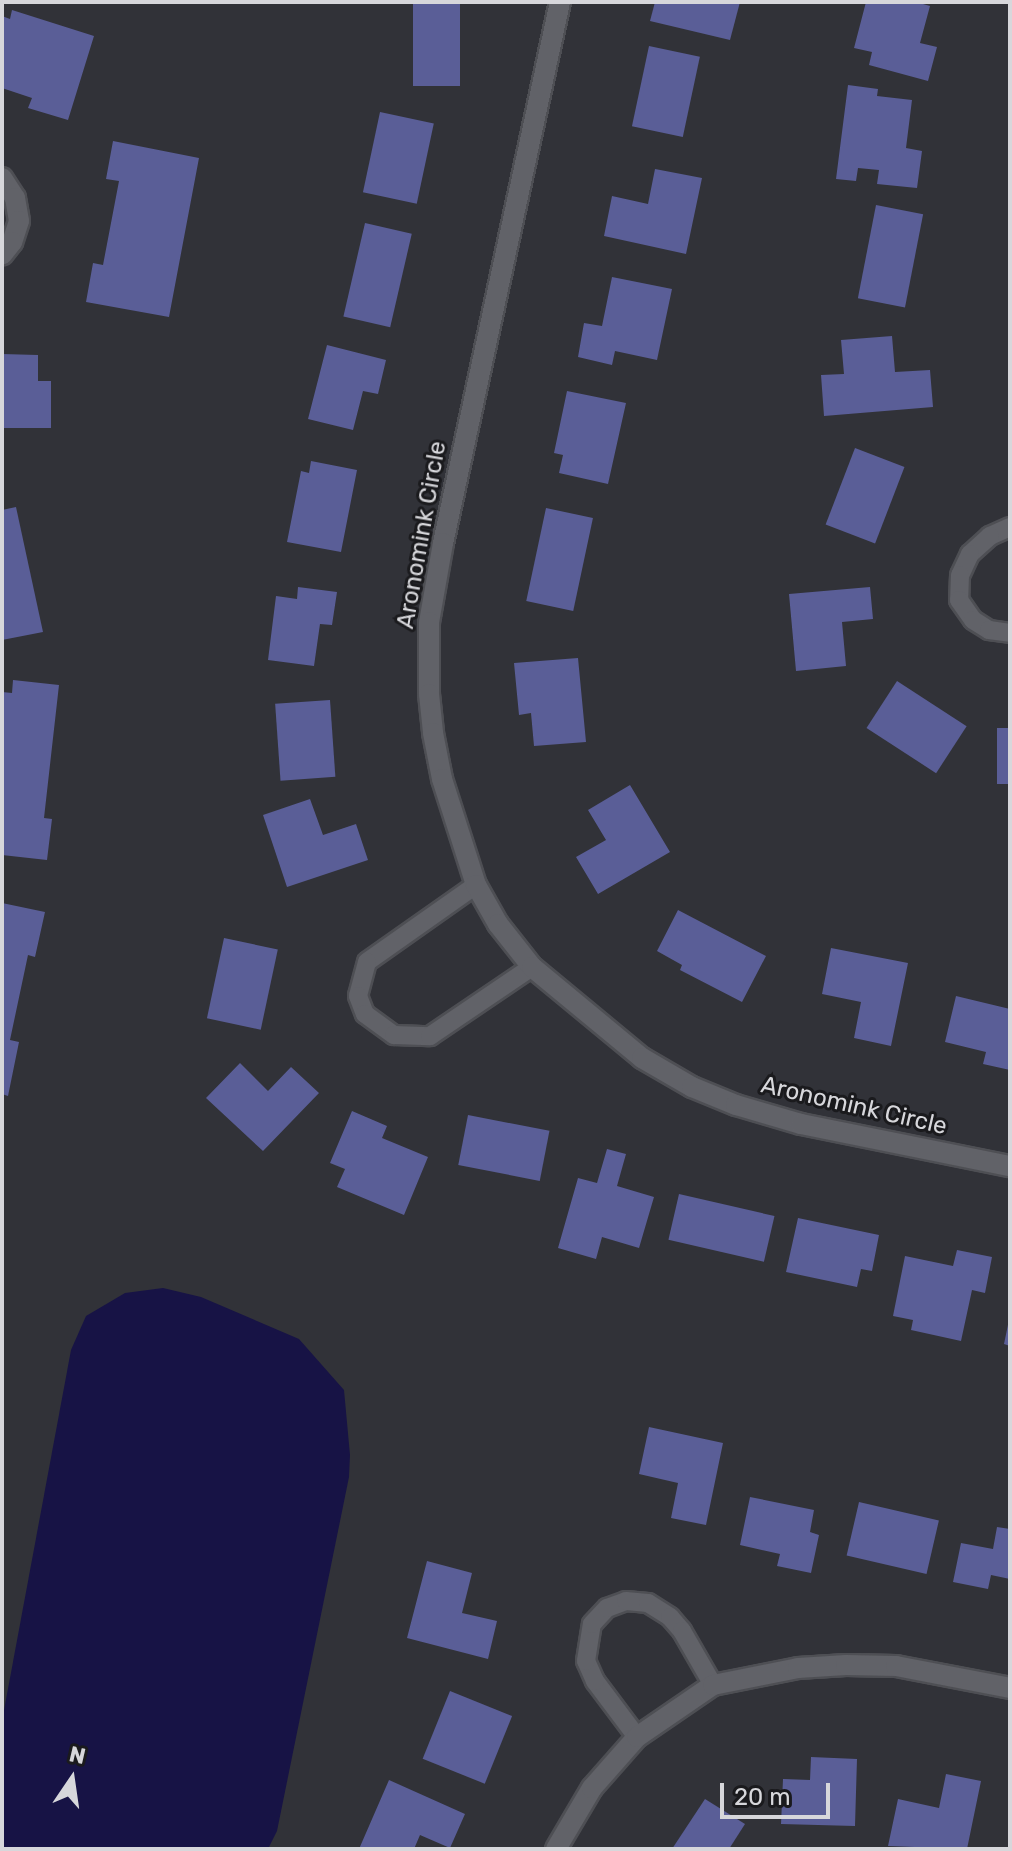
<!DOCTYPE html>
<html>
<head>
<meta charset="utf-8">
<style>
	body { margin:0 }
	#map { position:relative; width:1012px; height:1851px; overflow:hidden; background:#313238; font-family:Rubik,sans-serif }
	div>[style] { position:absolute }
	[style*='--x'] { left:calc(var(--x)*1px); top:calc(var(--y)*1px); width:calc(var(--w)*1px); rotate:calc(var(--a)*1deg) }
	.water>* { inset:0; background:#171345 }
	.building>* { inset:0; background:#5a5e97; transform-origin:0 0 }
	.roads { filter:drop-shadow(2px 0 #4e4f54) drop-shadow(-2px 0 #4e4f54) drop-shadow(0 2px #4e4f54) drop-shadow(0 -2px #4e4f54) }
	.service>* { height:18px; margin:-9px; padding:0 9px; transform-origin:9px; border-radius:9px; background:#616268 }
	.minor>* { height:20px; margin:-10px; padding:0 10px; transform-origin:10px; border-radius:10px; background:#616268 }
	span { translate:-50% -50%; white-space:nowrap; text-align:center; line-height:1.15; -webkit-text-stroke:6px #1a1a1d; paint-order:stroke }
	.street-label { font-size:24px; color:#d7d7db }
	.frame { position:absolute; inset:0; border:4px solid #d7d7db; pointer-events:none }
	.north { position:absolute; left:32px; top:1739px; width:80px; height:80px; -webkit-text-stroke:6px #1a1a1d; paint-order:stroke; rotate:13deg; font-size:22px; font-weight:700; line-height:32px; text-align:center; color:#d7d7db }
	.north::after { content:''; display:block; margin:auto; width:28px; height:36px; background:#d7d7db; clip-path:polygon(50% 0,100% 100%,50% 72%,0 100%) }
	.scale { position:absolute; left:720px; top:1783px; width:110px; height:36px; box-sizing:border-box; border:4px solid #d7d7db; border-top:0; padding-left:10px; font-size:24px; line-height:28px; white-space:nowrap; color:#d7d7db; -webkit-text-stroke:6px #1a1a1d; paint-order:stroke }
</style>
</head>
<body>
<div id="map">
	<div class="water">
		<div style="clip-path:polygon(163px 1288px,201px 1297px,299px 1339px,344px 1390px,350px 1455px,349px 1477px,277px 1831px,268px 1849px,2px 1849px,2px 1721px,71px 1350px,86px 1316px,125px 1293px)"></div>
	</div>
	<div class="building">
		<div style="left:413px;top:2px;width:47px;height:84px"></div>
		<div style="clip-path:polygon(655px 2px,740px 2px,730px 40px,650px 21px)"></div>
		<div style="clip-path:polygon(866px 2px,916px 2px,930px 6px,920px 43px,937px 47px,928px 81px,869px 65px,872px 52px,854px 48px)"></div>
		<div style="clip-path:polygon(12px 10px,94px 36px,68px 120px,28px 108px,32px 98px,2px 88px,2px 16px,10px 19px)"></div>
		<div style="left:649px;top:46px;width:52px;height:82px;rotate:12deg"></div>
		<div style="clip-path:polygon(848px 85px,878px 89px,877px 96px,912px 100px,906px 148px,922px 151px,917px 188px,877px 184px,879px 170px,858px 168px,856px 181px,836px 179px)"></div>
		<div style="left:380px;top:112px;width:55px;height:82px;rotate:12deg"></div>
		<div style="clip-path:polygon(113px 141px,199px 158px,169px 317px,86px 302px,93px 263px,103px 265px,119px 181px,106px 179px)"></div>
		<div style="clip-path:polygon(655px 169px,702px 178px,686px 254px,604px 236px,612px 196px,648px 204px)"></div>
		<div style="left:876px;top:205px;width:48px;height:95px;rotate:11deg"></div>
		<div style="left:365px;top:223px;width:48px;height:96px;rotate:13deg"></div>
		<div style="clip-path:polygon(612px 277px,672px 289px,657px 360px,615px 351px,612px 365px,578px 357px,584px 323px,602px 326px)"></div>
		<div style="clip-path:polygon(892px 336px,895px 372px,930px 370px,933px 407px,824px 416px,821px 375px,844px 374px,841px 340px)"></div>
		<div style="clip-path:polygon(327px 345px,386px 360px,378px 394px,363px 391px,353px 430px,308px 419px)"></div>
		<div style="clip-path:polygon(2px 354px,38px 355px,38px 381px,51px 381px,51px 428px,2px 428px)"></div>
		<div style="clip-path:polygon(567px 391px,626px 403px,608px 484px,559px 473px,563px 455px,554px 453px)"></div>
		<div style="left:855px;top:448px;width:53px;height:82px;rotate:21deg"></div>
		<div style="clip-path:polygon(311px 461px,357px 470px,341px 552px,287px 542px,301px 471px,309px 473px)"></div>
		<div style="clip-path:polygon(16px 507px,43px 632px,2px 640px,2px 510px)"></div>
		<div style="left:546px;top:508px;width:48px;height:95px;rotate:12deg"></div>
		<div style="clip-path:polygon(298px 587px,337px 592px,332px 625px,320px 624px,314px 666px,268px 660px,276px 596px,297px 599px)"></div>
		<div style="clip-path:polygon(870px 587px,873px 619px,842px 622px,846px 666px,796px 671px,789px 594px)"></div>
		<div style="clip-path:polygon(578px 658px,586px 742px,534px 746px,531px 713px,519px 715px,514px 663px)"></div>
		<div style="clip-path:polygon(13px 680px,59px 685px,44px 818px,52px 819px,47px 860px,2px 855px,2px 692px,12px 693px)"></div>
		<div style="left:897px;top:681px;width:83px;height:56px;rotate:33deg"></div>
		<div style="left:330px;top:700px;width:77px;height:55px;rotate:86deg"></div>
		<div style="left:997px;top:728px;width:13px;height:56px"></div>
		<div style="clip-path:polygon(630px 785px,670px 852px,598px 894px,576px 857px,606px 840px,588px 810px)"></div>
		<div style="clip-path:polygon(310px 799px,323px 835px,356px 824px,368px 860px,287px 887px,263px 815px)"></div>
		<div style="clip-path:polygon(2px 903px,45px 912px,35px 957px,28px 955px,10px 1040px,19px 1042px,8px 1096px,2px 1094px)"></div>
		<div style="clip-path:polygon(678px 910px,766px 956px,742px 1002px,680px 970px,682px 965px,657px 951px)"></div>
		<div style="left:224px;top:938px;width:55px;height:82px;rotate:12deg"></div>
		<div style="clip-path:polygon(831px 948px,908px 963px,891px 1046px,854px 1038px,861px 1002px,822px 994px)"></div>
		<div style="clip-path:polygon(956px 996px,1010px 1009px,1010px 1070px,983px 1064px,986px 1052px,945px 1042px)"></div>
		<div style="clip-path:polygon(240px 1063px,268px 1091px,291px 1067px,319px 1093px,263px 1151px,206px 1098px)"></div>
		<div style="clip-path:polygon(352px 1111px,387px 1126px,382px 1138px,428px 1157px,404px 1215px,337px 1187px,345px 1169px,330px 1163px)"></div>
		<div style="left:468px;top:1115px;width:83px;height:51px;rotate:11deg"></div>
		<div style="clip-path:polygon(607px 1149px,626px 1154px,617px 1186px,654px 1197px,639px 1248px,602px 1237px,596px 1259px,558px 1248px,578px 1178px,597px 1183px)"></div>
		<div style="left:679px;top:1194px;width:98px;height:47px;rotate:13deg"></div>
		<div style="clip-path:polygon(798px 1218px,879px 1235px,872px 1271px,861px 1269px,857px 1287px,786px 1272px)"></div>
		<div style="clip-path:polygon(957px 1250px,992px 1257px,985px 1293px,972px 1290px,961px 1341px,911px 1330px,913px 1320px,893px 1316px,905px 1256px,953px 1266px)"></div>
		<div style="clip-path:polygon(1009px 1320px,1010px 1321px,1010px 1346px,1004px 1344px)"></div>
		<div style="clip-path:polygon(649px 1427px,723px 1443px,706px 1525px,671px 1518px,678px 1483px,639px 1474px)"></div>
		<div style="clip-path:polygon(750px 1497px,814px 1510px,810px 1532px,819px 1535px,811px 1573px,777px 1566px,780px 1554px,740px 1545px)"></div>
		<div style="left:859px;top:1502px;width:82px;height:55px;rotate:13deg"></div>
		<div style="clip-path:polygon(997px 1527px,1010px 1529px,1010px 1579px,991px 1575px,988px 1589px,953px 1582px,961px 1543px,993px 1549px)"></div>
		<div style="clip-path:polygon(427px 1561px,472px 1573px,462px 1613px,497px 1621px,488px 1659px,407px 1638px)"></div>
		<div style="left:450px;top:1691px;width:67px;height:73px;rotate:22deg"></div>
		<div style="clip-path:polygon(811px 1757px,857px 1759px,855px 1826px,781px 1824px,783px 1779px,810px 1780px)"></div>
		<div style="clip-path:polygon(946px 1774px,981px 1781px,967px 1849px,888px 1846px,898px 1799px,939px 1808px)"></div>
		<div style="clip-path:polygon(389px 1780px,465px 1814px,450px 1848px,420px 1835px,414px 1849px,359px 1849px)"></div>
		<div style="clip-path:polygon(705px 1799px,745px 1824px,729px 1849px,672px 1849px)"></div>
	</div>
	<div class="roads">
		<div class="service">
			<div style="--x:1010;--y:527;--w:22;--a:156"></div>
			<div style="--x:990;--y:536;--w:27;--a:138"></div>
			<div style="--x:970;--y:554;--w:23;--a:115"></div>
			<div style="--x:960;--y:575;--w:25;--a:92"></div>
			<div style="--x:959;--y:600;--w:24;--a:55"></div>
			<div style="--x:973;--y:620;--w:19;--a:32"></div>
			<div style="--x:989;--y:630;--w:21;--a:8"></div>
			<div style="--x:476;--y:885;--w:133;--a:144.8"></div>
			<div style="--x:367;--y:962;--w:35;--a:105"></div>
			<div style="--x:358;--y:996;--w:19;--a:69"></div>
			<div style="--x:365;--y:1014;--w:36;--a:36"></div>
			<div style="--x:394;--y:1035;--w:36;--a:2"></div>
			<div style="--x:430;--y:1036;--w:123;--a:-34.1"></div>
			<div style="--x:637;--y:1737;--w:70;--a:-126.9"></div>
			<div style="--x:595;--y:1681;--w:22;--a:-114"></div>
			<div style="--x:586;--y:1661;--w:37;--a:-81"></div>
			<div style="--x:592;--y:1624;--w:22;--a:-47"></div>
			<div style="--x:607;--y:1608;--w:20;--a:-20"></div>
			<div style="--x:626;--y:1601;--w:22;--a:5"></div>
			<div style="--x:648;--y:1603;--w:26;--a:32"></div>
			<div style="--x:670;--y:1617;--w:18;--a:49"></div>
			<div style="--x:682;--y:1631;--w:62;--a:60.1"></div>
		</div>
		<div class="minor">
			<div style="--x:560;--y:2;--w:554;--a:102.2"></div>
			<div style="--x:443;--y:543;--w:80;--a:100"></div>
			<div style="--x:429;--y:622;--w:72;--a:90"></div>
			<div style="--x:429;--y:694;--w:39;--a:84"></div>
			<div style="--x:433;--y:733;--w:47;--a:78.9"></div>
			<div style="--x:442;--y:779;--w:111;--a:72.2"></div>
			<div style="--x:476;--y:885;--w:45;--a:60.6"></div>
			<div style="--x:498;--y:924;--w:55;--a:51.7"></div>
			<div style="--x:532;--y:967;--w:143;--a:39.6"></div>
			<div style="--x:642;--y:1058;--w:58;--a:30.1"></div>
			<div style="--x:692;--y:1087;--w:48;--a:22.2"></div>
			<div style="--x:736;--y:1105;--w:68;--a:16.3"></div>
			<div style="--x:801;--y:1124;--w:213;--a:11.4"></div>
			<div style="--x:2;--y:178;--w:24;--a:57"></div>
			<div style="--x:15;--y:198;--w:23;--a:80"></div>
			<div style="--x:19;--y:221;--w:22;--a:108"></div>
			<div style="--x:12;--y:242;--w:16;--a:128"></div>
			<div style="--x:556;--y:1849;--w:71;--a:-59.5"></div>
			<div style="--x:592;--y:1788;--w:68;--a:-48.6"></div>
			<div style="--x:637;--y:1737;--w:92;--a:-34.4"></div>
			<div style="--x:713;--y:1685;--w:87;--a:-11.3"></div>
			<div style="--x:798;--y:1668;--w:48;--a:-3.6"></div>
			<div style="--x:846;--y:1665;--w:50;--a:1.1"></div>
			<div style="--x:896;--y:1666;--w:116;--a:10.9"></div>
		</div>
	</div>
	<div class="street-label">
		<span style="left:422px;top:535px;rotate:-80deg">Aronomink Circle</span>
		<span style="left:854px;top:1106px;rotate:13deg">Aronomink Circle</span>
	</div>
	<div class="frame"></div>
	<div class="north">N</div>
	<div class="scale">20 m</div>
</div>
</body>
</html>
